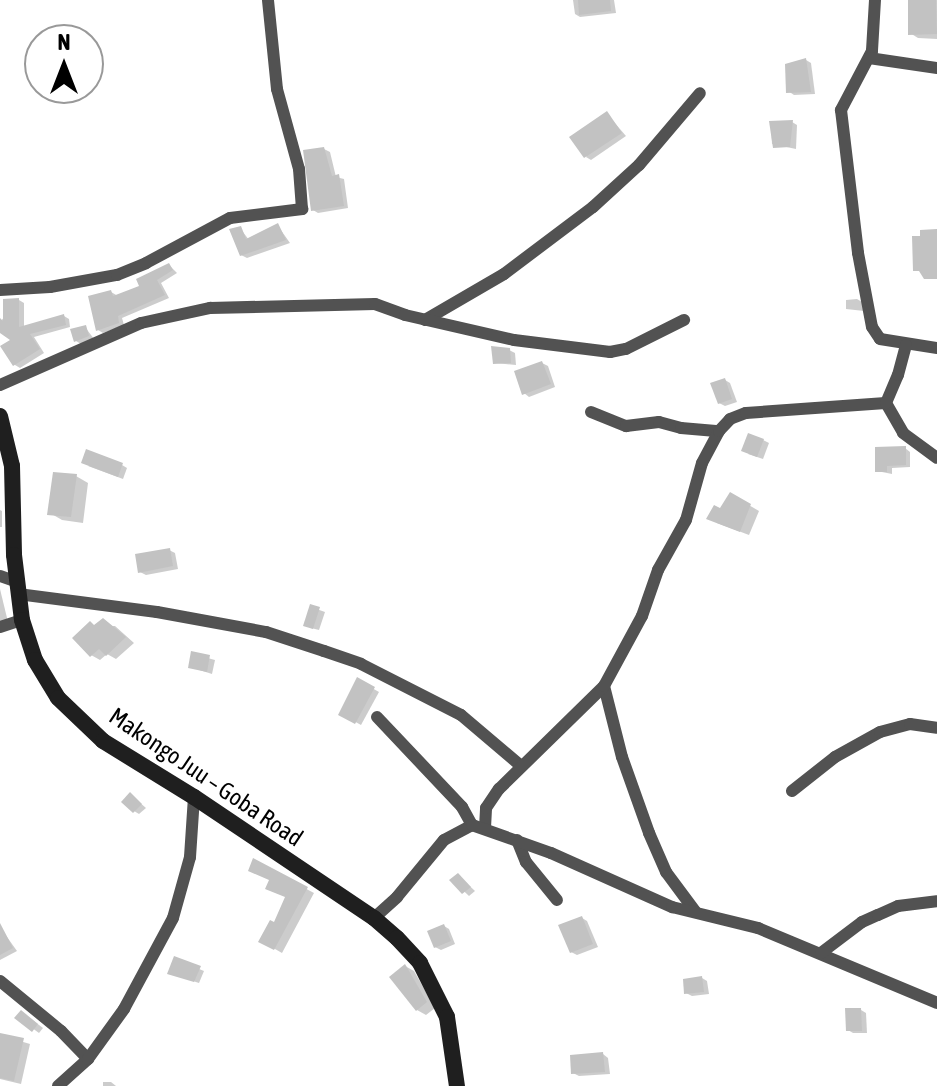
<!DOCTYPE html>
<html>
<head>
<meta charset="utf-8">
<style>
	body { margin:0 }
	#map { position:relative; width:937px; height:1086px; overflow:hidden; background:#fff; font-family:"Asap Condensed",sans-serif }
	div>[style] { position:absolute }
	.shadow>* { inset:0; background:#0003 }
	.building>* { inset:0; background:#c2c2c2 }
	.street>* { height:12px; margin:-6px; padding:0 6px; transform-origin:6px; border-radius:6px; background:#525252 }
	.secondary>* { height:16px; margin:-8px; padding:0 8px; transform-origin:8px; border-radius:8px; background:#1f1f1f }
	span { translate:-50% -50%; white-space:nowrap; text-align:center; line-height:1.15; -webkit-text-stroke:7px #fff; paint-order:stroke }
	.street-label { font-size:24px; color:#000 }
	.north { position:absolute; left:24px; top:24px; width:80px; height:80px; box-sizing:border-box; background:#fff; border:2px solid #999; border-radius:50%; rotate:0deg; font-size:22px; font-weight:700; line-height:32px; text-align:center; color:#000 }
	.north::after { content:''; display:block; margin:auto; width:28px; height:36px; background:#000; clip-path:polygon(50% 0,100% 100%,50% 72%,0 100%) }
</style>
</head>
<body>
<div id="map">
	<div class="shadow">
		<div style="clip-path:polygon(573px 0,614px 0,616px 13px,580px 17px,575px 14px)"></div>
		<div style="clip-path:polygon(910px 0,937px 0,937px 39px,918px 38px,910px 33px)"></div>
		<div style="clip-path:polygon(806px 60px,811px 63px,815px 94px,794px 95px,788px 91px)"></div>
		<div style="clip-path:polygon(607px 114px,626px 136px,591px 160px,586px 157px)"></div>
		<div style="clip-path:polygon(792px 122px,797px 125px,796px 149px,772px 144px,771px 123px)"></div>
		<div style="clip-path:polygon(324px 149px,330px 152px,336px 177px,344px 179px,348px 208px,318px 213px,313px 210px)"></div>
		<div style="clip-path:polygon(278px 226px,290px 243px,247px 258px,241px 255px,240px 228px,249px 240px)"></div>
		<div style="clip-path:polygon(169px 265px,177px 273px,161px 283px,169px 298px,122px 318px,124px 325px,103px 333px,98px 330px,111px 292px,118px 296px,141px 287px)"></div>
		<div style="clip-path:polygon(857px 299px,862px 302px,864px 311px,846px 309px,846px 300px)"></div>
		<div style="clip-path:polygon(19px 300px,24px 303px,24px 328px,64px 316px,69px 319px,70px 327px,34px 337px,44px 353px,20px 368px,15px 365px,14px 340px,0 331px,0 322px)"></div>
		<div style="clip-path:polygon(85px 327px,94px 339px,81px 344px,76px 341px)"></div>
		<div style="clip-path:polygon(509px 350px,515px 353px,516px 365px,495px 363px)"></div>
		<div style="clip-path:polygon(542px 363px,548px 366px,555px 387px,529px 397px,524px 393px)"></div>
		<div style="clip-path:polygon(725px 380px,730px 383px,737px 402px,725px 406px,719px 403px)"></div>
		<div style="clip-path:polygon(763px 440px,769px 443px,763px 459px,748px 454px)"></div>
		<div style="clip-path:polygon(905px 448px,910px 452px,910px 467px,892px 468px,892px 474px,877px 471px)"></div>
		<div style="clip-path:polygon(122px 465px,127px 468px,123px 479px,88px 466px)"></div>
		<div style="clip-path:polygon(76px 476px,88px 483px,83px 523px,62px 520px,50px 513px)"></div>
		<div style="clip-path:polygon(730px 494px,759px 511px,749px 535px,717px 523px)"></div>
		<div style="clip-path:polygon(0 510px,2px 511px,2px 527px,0 527px)"></div>
		<div style="clip-path:polygon(169px 550px,175px 553px,178px 569px,146px 575px,140px 572px)"></div>
		<div style="clip-path:polygon(0 589px,8px 622px,0 623px)"></div>
		<div style="clip-path:polygon(311px 607px,325px 612px,319px 630px,311px 628px)"></div>
		<div style="clip-path:polygon(96px 626px,115px 626px,134px 643px,116px 659px,107px 654px,100px 660px,91px 655px)"></div>
		<div style="clip-path:polygon(193px 654px,215px 660px,212px 674px,190px 667px)"></div>
		<div style="clip-path:polygon(358px 680px,379px 692px,361px 725px,341px 714px)"></div>
		<div style="clip-path:polygon(131px 795px,146px 808px,139px 814px,134px 811px)"></div>
		<div style="clip-path:polygon(254px 861px,314px 893px,282px 953px,261px 941px,275px 925px,287px 897px)"></div>
		<div style="clip-path:polygon(458px 875px,475px 891px,469px 896px,452px 880px)"></div>
		<div style="clip-path:polygon(582px 918px,587px 921px,598px 947px,577px 955px,571px 952px)"></div>
		<div style="clip-path:polygon(444px 926px,449px 929px,455px 944px,441px 950px,435px 947px)"></div>
		<div style="clip-path:polygon(2px 930px,17px 951px,0 960px,0 931px)"></div>
		<div style="clip-path:polygon(175px 959px,204px 971px,199px 983px,174px 975px)"></div>
		<div style="clip-path:polygon(405px 966px,414px 971px,435px 1008px,426px 1015px,417px 1010px)"></div>
		<div style="clip-path:polygon(702px 978px,707px 981px,709px 994px,692px 996px,686px 993px)"></div>
		<div style="clip-path:polygon(861px 1010px,866px 1013px,867px 1033px,853px 1033px,848px 1030px)"></div>
		<div style="clip-path:polygon(26px 1015px,43px 1028px,39px 1033px,17px 1017px)"></div>
		<div style="clip-path:polygon(0 1035px,30px 1044px,21px 1084px,0 1079px)"></div>
		<div style="clip-path:polygon(603px 1054px,608px 1058px,610px 1074px,579px 1076px,573px 1073px)"></div>
		<div style="clip-path:polygon(103px 1082px,111px 1082px,116px 1086px,103px 1086px)"></div>
	</div>
	<div class="building">
		<div style="clip-path:polygon(578px 0,610px 0,611px 11px,579px 15px)"></div>
		<div style="clip-path:polygon(908px 0,936px 0,937px 34px,908px 35px)"></div>
		<div style="clip-path:polygon(806px 58px,811px 92px,786px 93px,785px 64px)"></div>
		<div style="clip-path:polygon(607px 111px,622px 133px,584px 158px,569px 137px)"></div>
		<div style="clip-path:polygon(793px 120px,790px 147px,773px 148px,769px 121px)"></div>
		<div style="clip-path:polygon(324px 147px,332px 176px,339px 174px,344px 206px,311px 211px,303px 150px)"></div>
		<div style="clip-path:polygon(278px 223px,286px 240px,240px 256px,229px 229px,241px 226px,246px 239px)"></div>
		<div style="clip-path:polygon(937px 229px,937px 279px,924px 279px,919px 271px,913px 271px,912px 236px,920px 236px,920px 230px)"></div>
		<div style="clip-path:polygon(169px 263px,173px 270px,157px 280px,165px 295px,118px 316px,119px 323px,96px 331px,88px 296px,111px 290px,113px 296px,139px 286px,136px 279px)"></div>
		<div style="clip-path:polygon(19px 298px,19px 327px,64px 314px,66px 325px,30px 334px,40px 349px,13px 366px,0 346px,10px 340px,0 333px,0 318px,3px 321px,3px 299px)"></div>
		<div style="clip-path:polygon(86px 325px,89px 336px,74px 342px,70px 329px)"></div>
		<div style="clip-path:polygon(491px 346px,510px 348px,511px 363px,493px 364px)"></div>
		<div style="clip-path:polygon(542px 361px,551px 384px,522px 395px,514px 371px)"></div>
		<div style="clip-path:polygon(725px 378px,732px 399px,718px 404px,710px 383px)"></div>
		<div style="clip-path:polygon(748px 433px,764px 439px,757px 457px,741px 451px)"></div>
		<div style="clip-path:polygon(906px 446px,906px 465px,887px 466px,887px 472px,875px 472px,875px 447px)"></div>
		<div style="clip-path:polygon(86px 449px,123px 463px,118px 477px,81px 463px)"></div>
		<div style="clip-path:polygon(53px 472px,77px 474px,71px 517px,47px 515px)"></div>
		<div style="clip-path:polygon(730px 492px,751px 504px,740px 532px,706px 519px,714px 505px,720px 508px)"></div>
		<div style="clip-path:polygon(170px 548px,173px 566px,138px 573px,135px 554px)"></div>
		<div style="clip-path:polygon(310px 604px,320px 607px,313px 629px,303px 626px)"></div>
		<div style="clip-path:polygon(103px 618px,126px 637px,106px 656px,99px 649px,90px 657px,72px 638px,90px 621px,94px 625px)"></div>
		<div style="clip-path:polygon(191px 651px,210px 655px,207px 672px,188px 668px)"></div>
		<div style="clip-path:polygon(357px 677px,375px 687px,355px 724px,338px 715px)"></div>
		<div style="clip-path:polygon(130px 792px,142px 804px,133px 813px,121px 802px)"></div>
		<div style="clip-path:polygon(253px 858px,308px 887px,274px 950px,258px 942px,270px 920px,274px 922px,285px 897px,265px 889px,269px 880px,248px 871px)"></div>
		<div style="clip-path:polygon(458px 873px,471px 887px,462px 894px,449px 880px)"></div>
		<div style="clip-path:polygon(582px 916px,593px 944px,570px 953px,558px 925px)"></div>
		<div style="clip-path:polygon(0 923px,13px 948px,0 955px)"></div>
		<div style="clip-path:polygon(444px 924px,451px 941px,434px 948px,427px 931px)"></div>
		<div style="clip-path:polygon(174px 956px,201px 966px,194px 982px,167px 974px)"></div>
		<div style="clip-path:polygon(405px 964px,427px 1002px,416px 1011px,389px 977px)"></div>
		<div style="clip-path:polygon(702px 976px,704px 992px,684px 994px,683px 979px)"></div>
		<div style="clip-path:polygon(845px 1008px,861px 1008px,862px 1031px,846px 1031px)"></div>
		<div style="clip-path:polygon(21px 1010px,38px 1024px,32px 1032px,14px 1018px)"></div>
		<div style="clip-path:polygon(0 1033px,24px 1038px,14px 1081px,0 1078px)"></div>
		<div style="clip-path:polygon(603px 1052px,605px 1072px,571px 1074px,570px 1055px)"></div>
	</div>
	<div class="street">
		<div style="left:875px;top:0;width:51px;rotate:93.4deg"></div>
		<div style="left:872px;top:51px;width:67px;rotate:117.7deg"></div>
		<div style="left:841px;top:110px;width:144px;rotate:83.2deg"></div>
		<div style="left:858px;top:253px;width:75px;rotate:79.3deg"></div>
		<div style="left:872px;top:327px;width:14px;rotate:56deg"></div>
		<div style="left:880px;top:339px;width:58px;rotate:9deg"></div>
		<div style="left:869px;top:58px;width:69px;rotate:8.4deg"></div>
		<div style="left:0;top:290px;width:50px;rotate:-3.4deg"></div>
		<div style="left:50px;top:287px;width:68px;rotate:-10.2deg"></div>
		<div style="left:117px;top:275px;width:31px;rotate:-22deg"></div>
		<div style="left:146px;top:263px;width:95px;rotate:-28.2deg"></div>
		<div style="left:230px;top:218px;width:73px;rotate:-7.1deg"></div>
		<div style="left:302px;top:209px;width:40px;rotate:-94.3deg"></div>
		<div style="left:299px;top:169px;width:83px;rotate:-105.4deg"></div>
		<div style="left:277px;top:89px;width:89px;rotate:-95.8deg"></div>
		<div style="left:425px;top:320px;width:91px;rotate:-30.2deg"></div>
		<div style="left:504px;top:274px;width:111px;rotate:-37deg"></div>
		<div style="left:593px;top:207px;width:62px;rotate:-42.4deg"></div>
		<div style="left:639px;top:165px;width:94px;rotate:-49.7deg"></div>
		<div style="left:0;top:385px;width:154px;rotate:-23.7deg"></div>
		<div style="left:141px;top:323px;width:71px;rotate:-12.3deg"></div>
		<div style="left:210px;top:308px;width:165px;rotate:-1.4deg"></div>
		<div style="left:375px;top:304px;width:32px;rotate:20deg"></div>
		<div style="left:405px;top:315px;width:112px;rotate:12.9deg"></div>
		<div style="left:514px;top:340px;width:97px;rotate:7.1deg"></div>
		<div style="left:610px;top:352px;width:16px;rotate:-11deg"></div>
		<div style="left:626px;top:349px;width:65px;rotate:-26.6deg"></div>
		<div style="left:886px;top:403px;width:34px;rotate:60deg"></div>
		<div style="left:903px;top:433px;width:42px;rotate:36.3deg"></div>
		<div style="left:591px;top:412px;width:38px;rotate:22deg"></div>
		<div style="left:626px;top:426px;width:33px;rotate:-7deg"></div>
		<div style="left:659px;top:422px;width:23px;rotate:15deg"></div>
		<div style="left:681px;top:428px;width:38px;rotate:5deg"></div>
		<div style="left:0;top:576px;width:18px;rotate:19deg"></div>
		<div style="left:18px;top:594px;width:140px;rotate:7.4deg"></div>
		<div style="left:157px;top:612px;width:111px;rotate:10.4deg"></div>
		<div style="left:266px;top:632px;width:61px;rotate:18.1deg"></div>
		<div style="left:324px;top:651px;width:39px;rotate:19deg"></div>
		<div style="left:361px;top:664px;width:112px;rotate:27deg"></div>
		<div style="left:461px;top:715px;width:77px;rotate:40.3deg"></div>
		<div style="left:0;top:627px;width:23px;rotate:-18deg"></div>
		<div style="left:604px;top:686px;width:73px;rotate:75.8deg"></div>
		<div style="left:622px;top:757px;width:81px;rotate:70.4deg"></div>
		<div style="left:649px;top:833px;width:43px;rotate:66.4deg"></div>
		<div style="left:666px;top:872px;width:49px;rotate:53.4deg"></div>
		<div style="left:377px;top:717px;width:124px;rotate:46.6deg"></div>
		<div style="left:462px;top:807px;width:21px;rotate:61deg"></div>
		<div style="left:792px;top:791px;width:55px;rotate:-38.3deg"></div>
		<div style="left:835px;top:757px;width:51px;rotate:-29.1deg"></div>
		<div style="left:880px;top:732px;width:31px;rotate:-15deg"></div>
		<div style="left:910px;top:724px;width:27px;rotate:8deg"></div>
		<div style="left:485px;top:828px;width:20px;rotate:-87deg"></div>
		<div style="left:486px;top:808px;width:23px;rotate:-56deg"></div>
		<div style="left:499px;top:789px;width:147px;rotate:-44.4deg"></div>
		<div style="left:604px;top:686px;width:80px;rotate:-61.5deg"></div>
		<div style="left:642px;top:616px;width:49px;rotate:-70.8deg"></div>
		<div style="left:658px;top:570px;width:57px;rotate:-60.8deg"></div>
		<div style="left:686px;top:520px;width:59px;rotate:-74.3deg"></div>
		<div style="left:702px;top:463px;width:36px;rotate:-62deg"></div>
		<div style="left:719px;top:431px;width:16px;rotate:-47deg"></div>
		<div style="left:730px;top:419px;width:17px;rotate:-21deg"></div>
		<div style="left:746px;top:413px;width:140px;rotate:-4.1deg"></div>
		<div style="left:886px;top:403px;width:30px;rotate:-67deg"></div>
		<div style="left:898px;top:375px;width:31px;rotate:-75deg"></div>
		<div style="left:517px;top:840px;width:24px;rotate:68deg"></div>
		<div style="left:526px;top:862px;width:49px;rotate:50.8deg"></div>
		<div style="left:374px;top:918px;width:31px;rotate:-42deg"></div>
		<div style="left:397px;top:897px;width:74px;rotate:-50.5deg"></div>
		<div style="left:444px;top:840px;width:32px;rotate:-28deg"></div>
		<div style="left:472px;top:825px;width:84px;rotate:19.5deg"></div>
		<div style="left:551px;top:853px;width:133px;rotate:24.1deg"></div>
		<div style="left:672px;top:907px;width:89px;rotate:13.7deg"></div>
		<div style="left:758px;top:928px;width:194px;rotate:22.7deg"></div>
		<div style="left:821px;top:953px;width:51px;rotate:-37.1deg"></div>
		<div style="left:862px;top:922px;width:17px;rotate:-24deg"></div>
		<div style="left:878px;top:915px;width:22px;rotate:-24deg"></div>
		<div style="left:898px;top:906px;width:39px;rotate:-7deg"></div>
		<div style="left:0;top:981px;width:79px;rotate:39.3deg"></div>
		<div style="left:61px;top:1031px;width:39px;rotate:46deg"></div>
		<div style="left:58px;top:1086px;width:40px;rotate:-42deg"></div>
		<div style="left:88px;top:1059px;width:62px;rotate:-54.2deg"></div>
		<div style="left:124px;top:1009px;width:103px;rotate:-61.7deg"></div>
		<div style="left:173px;top:918px;width:63px;rotate:-74.4deg"></div>
		<div style="left:190px;top:857px;width:60px;rotate:-86.2deg"></div>
	</div>
	<div class="secondary">
		<div style="left:0;top:416px;width:51px;rotate:76.5deg"></div>
		<div style="left:12px;top:466px;width:89px;rotate:88.7deg"></div>
		<div style="left:14px;top:555px;width:65px;rotate:83deg"></div>
		<div style="left:22px;top:620px;width:42px;rotate:72deg"></div>
		<div style="left:35px;top:660px;width:44px;rotate:58.8deg"></div>
		<div style="left:58px;top:698px;width:62px;rotate:43.7deg"></div>
		<div style="left:103px;top:741px;width:107px;rotate:31.6deg"></div>
		<div style="left:194px;top:797px;width:217px;rotate:33.9deg"></div>
		<div style="left:374px;top:918px;width:30px;rotate:41deg"></div>
		<div style="left:397px;top:938px;width:34px;rotate:47deg"></div>
		<div style="left:420px;top:963px;width:60px;rotate:63.4deg"></div>
		<div style="left:447px;top:1017px;width:70px;rotate:81.8deg"></div>
	</div>
	<div class="street-label">
		<span style="left:206px;top:777px;rotate:34deg">Makongo Juu – Goba Road</span>
	</div>
	<div class="north">N</div>
</div>
</body>
</html>
